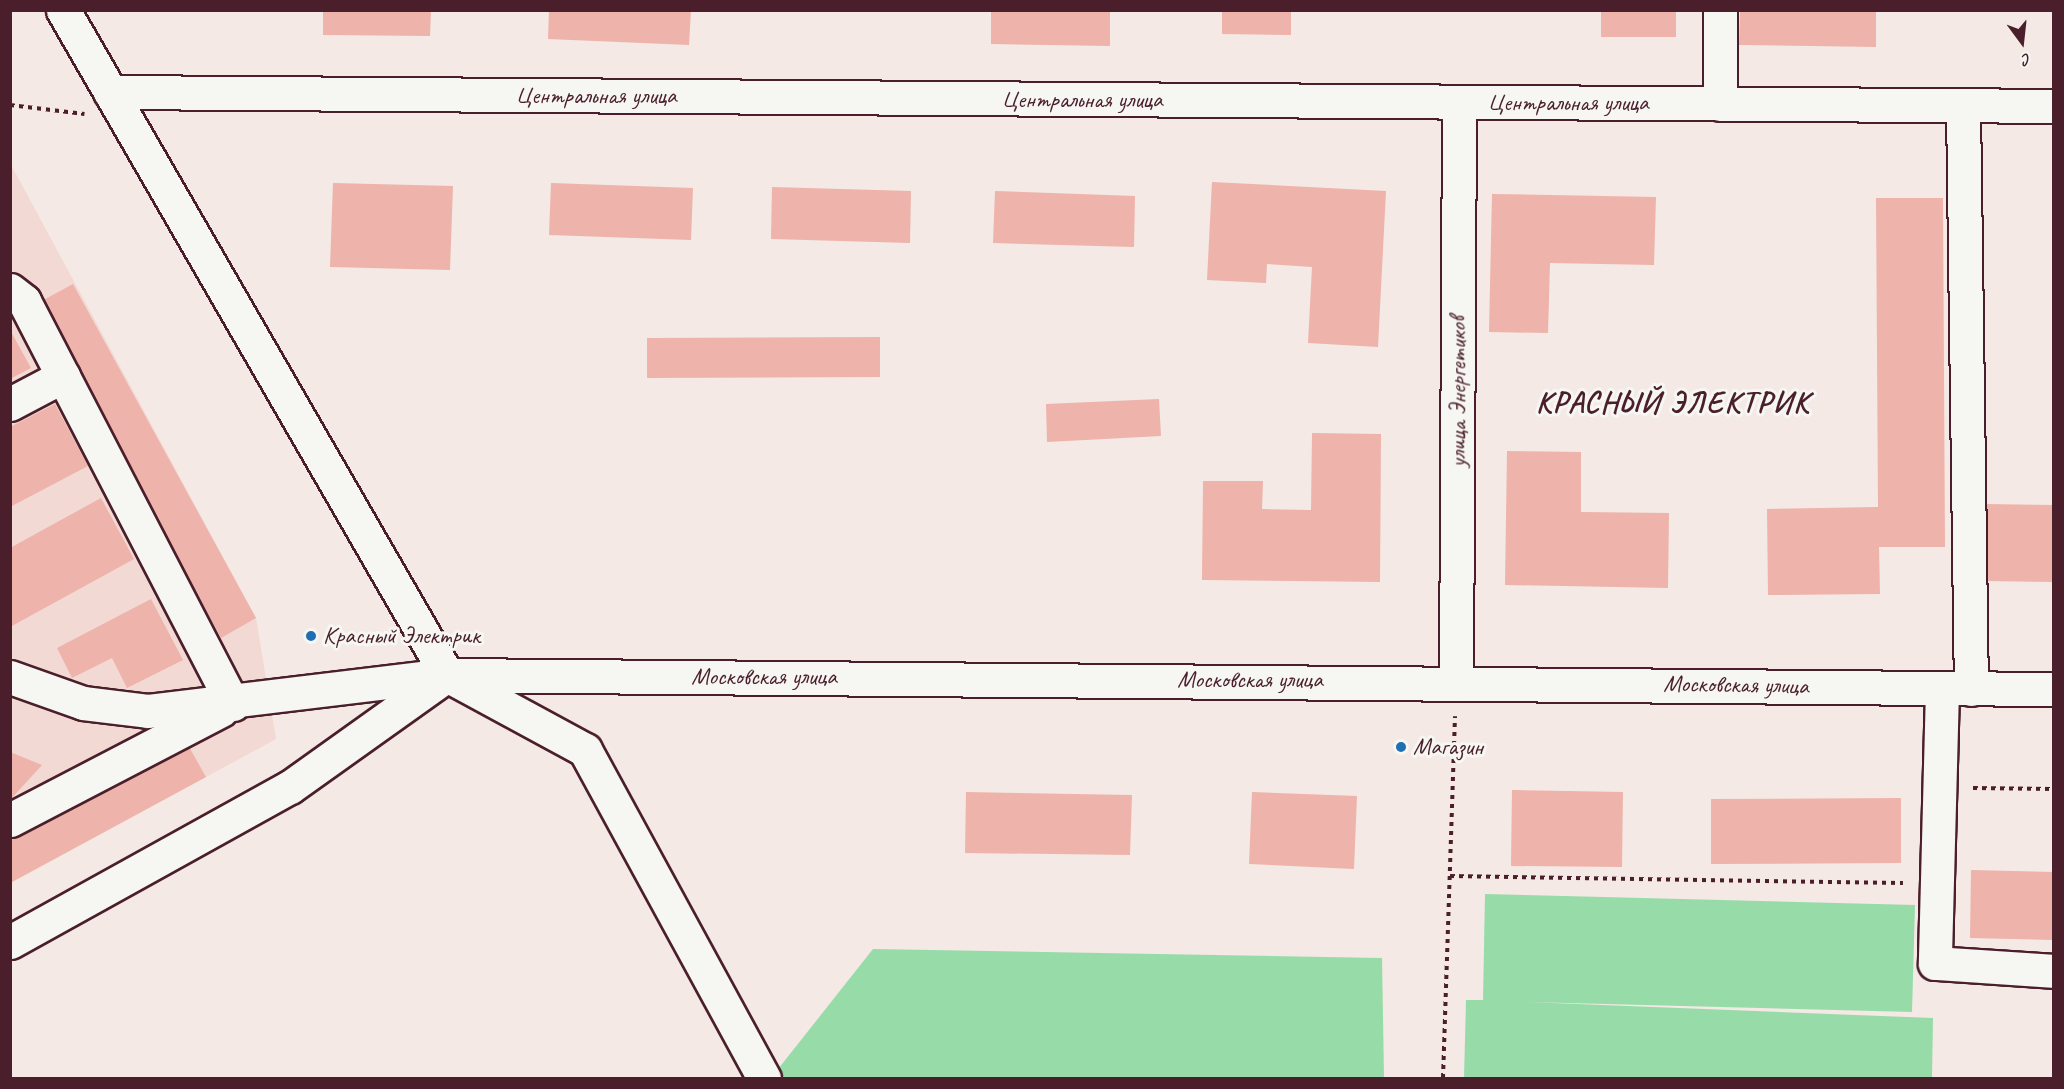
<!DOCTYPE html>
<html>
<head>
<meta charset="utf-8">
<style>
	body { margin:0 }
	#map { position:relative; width:2064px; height:1089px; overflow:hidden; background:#f4e9e4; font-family:Caveat,sans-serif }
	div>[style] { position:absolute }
	.built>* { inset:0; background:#f2d9d3 }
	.green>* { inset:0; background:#97dba8 }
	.building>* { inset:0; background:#eeb3aa }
	.path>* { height:4px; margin-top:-2px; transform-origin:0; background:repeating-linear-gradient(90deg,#4a1f2b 0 4.5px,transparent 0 9px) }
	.roads { filter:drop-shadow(2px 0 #4a1f2b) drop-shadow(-2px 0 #4a1f2b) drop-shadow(0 2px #4a1f2b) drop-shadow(0 -2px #4a1f2b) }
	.minor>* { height:33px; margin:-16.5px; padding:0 16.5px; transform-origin:16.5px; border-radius:16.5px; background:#f6f6f2 }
	.dots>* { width:16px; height:16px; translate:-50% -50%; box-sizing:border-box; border:3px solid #f6f6f2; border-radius:50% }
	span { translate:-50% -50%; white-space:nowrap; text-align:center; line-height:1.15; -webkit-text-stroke:6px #f6f6f2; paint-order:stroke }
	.street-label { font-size:24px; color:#4a1f2b }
	.poi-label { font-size:24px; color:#4a1f2b }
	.left { translate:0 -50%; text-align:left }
	.district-label { font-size:30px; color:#4a1f2b; font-weight:700; letter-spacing:1.5px }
	.frame { position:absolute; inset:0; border:12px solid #4a1f2b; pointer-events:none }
	.north { position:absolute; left:1992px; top:12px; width:60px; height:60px; -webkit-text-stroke:4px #f6f6f2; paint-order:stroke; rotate:165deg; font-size:16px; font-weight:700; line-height:24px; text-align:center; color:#4a1f2b }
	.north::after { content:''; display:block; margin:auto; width:21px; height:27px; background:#4a1f2b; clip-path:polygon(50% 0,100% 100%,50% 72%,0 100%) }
</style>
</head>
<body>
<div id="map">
	<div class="built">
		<div style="clip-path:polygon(10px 163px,256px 618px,276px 739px,11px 883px)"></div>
	</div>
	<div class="green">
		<div style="clip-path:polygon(1485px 894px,1915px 905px,1912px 1012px,1527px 1002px,1933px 1018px,1932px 1078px,1464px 1078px,1466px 1000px,1483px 1000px)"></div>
		<div style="clip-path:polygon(873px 949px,1382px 958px,1384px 1078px,771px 1078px)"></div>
	</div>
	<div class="building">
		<div style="clip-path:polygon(323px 10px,431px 10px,430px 36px,323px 35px)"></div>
		<div style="clip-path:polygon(549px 10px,691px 10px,689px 45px,548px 39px)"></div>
		<div style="clip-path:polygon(991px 10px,1110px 10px,1110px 46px,991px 44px)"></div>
		<div style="clip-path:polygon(1222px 10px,1291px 10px,1291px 35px,1222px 34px)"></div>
		<div style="clip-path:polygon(1601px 10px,1676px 10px,1676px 37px,1601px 37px)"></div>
		<div style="clip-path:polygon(1740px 10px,1876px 10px,1876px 47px,1739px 45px)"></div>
		<div style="clip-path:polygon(1212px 182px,1386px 191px,1378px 347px,1308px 343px,1312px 267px,1267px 264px,1266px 283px,1207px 280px)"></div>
		<div style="clip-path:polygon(333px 183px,453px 186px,450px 270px,330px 267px)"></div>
		<div style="clip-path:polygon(551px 183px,693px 188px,691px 240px,549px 235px)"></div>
		<div style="clip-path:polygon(772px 187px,911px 191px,910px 243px,771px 239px)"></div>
		<div style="clip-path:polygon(995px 191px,1135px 196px,1134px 247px,993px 243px)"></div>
		<div style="clip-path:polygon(1492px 194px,1656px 197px,1654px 265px,1550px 263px,1548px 333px,1489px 332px)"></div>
		<div style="clip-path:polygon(1876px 198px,1943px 198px,1945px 547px,1879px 547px,1880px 594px,1768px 595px,1767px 509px,1878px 507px)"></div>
		<div style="clip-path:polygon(73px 284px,256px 618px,221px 638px,38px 303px)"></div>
		<div style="clip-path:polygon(10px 330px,31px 368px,10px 379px)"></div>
		<div style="clip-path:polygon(880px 337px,880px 377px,647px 378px,647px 338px)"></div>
		<div style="clip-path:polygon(1159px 399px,1161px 436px,1047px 442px,1046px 404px)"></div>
		<div style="clip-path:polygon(55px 404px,88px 466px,10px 507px,10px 427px)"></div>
		<div style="clip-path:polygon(1312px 433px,1381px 434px,1380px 582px,1202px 580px,1203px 481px,1263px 481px,1262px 509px,1311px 510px)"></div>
		<div style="clip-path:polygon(1507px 451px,1581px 452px,1581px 512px,1669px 513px,1668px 588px,1505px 585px)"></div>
		<div style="clip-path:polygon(101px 498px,134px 559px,10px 627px,10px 548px)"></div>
		<div style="clip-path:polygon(1985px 504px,2054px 505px,2054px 582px,1984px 581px)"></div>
		<div style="clip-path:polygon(151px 599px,183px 660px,127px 688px,112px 658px,72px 678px,57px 648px)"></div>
		<div style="clip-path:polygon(188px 745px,206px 777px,10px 883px,10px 837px)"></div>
		<div style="clip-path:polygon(10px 752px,42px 765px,10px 800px)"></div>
		<div style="clip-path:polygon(1512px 790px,1623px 792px,1622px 867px,1511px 866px)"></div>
		<div style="clip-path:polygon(966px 792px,1132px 795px,1130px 855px,965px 853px)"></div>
		<div style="clip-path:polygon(1252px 792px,1357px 796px,1354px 869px,1249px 864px)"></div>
		<div style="clip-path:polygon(1901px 798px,1901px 863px,1711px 864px,1711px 799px)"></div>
		<div style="clip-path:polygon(1971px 870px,2054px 872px,2054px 940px,1970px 938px)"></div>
	</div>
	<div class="path">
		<div style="left:10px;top:105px;width:75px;rotate:6.9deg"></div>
		<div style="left:1973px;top:788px;width:81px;rotate:0.7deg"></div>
		<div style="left:1450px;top:876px;width:453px;rotate:0.9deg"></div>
		<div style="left:1443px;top:1078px;width:362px;rotate:-88.1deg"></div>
	</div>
	<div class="roads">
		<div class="minor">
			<div style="left:63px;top:10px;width:768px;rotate:60deg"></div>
			<div style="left:447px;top:675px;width:157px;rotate:28.5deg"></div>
			<div style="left:585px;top:750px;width:374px;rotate:61.4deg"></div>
			<div style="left:110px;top:92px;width:1944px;rotate:0.41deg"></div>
			<div style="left:1720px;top:104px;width:94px;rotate:-90deg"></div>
			<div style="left:1963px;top:105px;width:584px;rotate:89.22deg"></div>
			<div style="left:10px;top:290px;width:18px;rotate:38deg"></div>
			<div style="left:24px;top:301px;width:454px;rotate:62.6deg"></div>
			<div style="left:10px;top:404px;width:60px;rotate:-27.8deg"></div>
			<div style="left:10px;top:677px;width:77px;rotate:19.6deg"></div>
			<div style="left:83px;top:703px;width:65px;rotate:7deg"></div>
			<div style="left:148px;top:711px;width:301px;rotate:-6.9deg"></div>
			<div style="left:447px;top:675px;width:1607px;rotate:0.5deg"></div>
			<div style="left:1456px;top:681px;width:578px;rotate:-89.7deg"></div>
			<div style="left:1942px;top:689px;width:274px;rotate:91.5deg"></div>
			<div style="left:1935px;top:963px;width:119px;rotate:3.8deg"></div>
			<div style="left:10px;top:820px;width:238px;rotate:-27.5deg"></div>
			<div style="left:10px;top:942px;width:320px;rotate:-29deg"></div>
			<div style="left:290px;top:787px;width:188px;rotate:-35.5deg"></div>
		</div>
	</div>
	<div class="dots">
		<div style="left:311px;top:636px;background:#1f6fb2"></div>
		<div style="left:1401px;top:747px;background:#1f6fb2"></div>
	</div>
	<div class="street-label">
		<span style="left:596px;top:96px">Центральная улица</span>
		<span style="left:1082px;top:100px">Центральная улица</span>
		<span style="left:1568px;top:103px">Центральная улица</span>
		<span style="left:1458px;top:392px;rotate:-90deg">улица Энергетиков</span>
		<span style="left:764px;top:677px">Московская улица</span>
		<span style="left:1250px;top:680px">Московская улица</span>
		<span style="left:1736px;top:685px;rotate:1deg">Московская улица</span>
	</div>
	<div class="poi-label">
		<span class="left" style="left:323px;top:636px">Красный Электрик</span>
		<span class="left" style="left:1413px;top:747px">Магазин</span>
	</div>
	<div class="district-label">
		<span style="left:1673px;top:402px">КРАСНЫЙ ЭЛЕКТРИК</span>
	</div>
	<div class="frame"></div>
	<div class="north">С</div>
</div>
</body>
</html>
